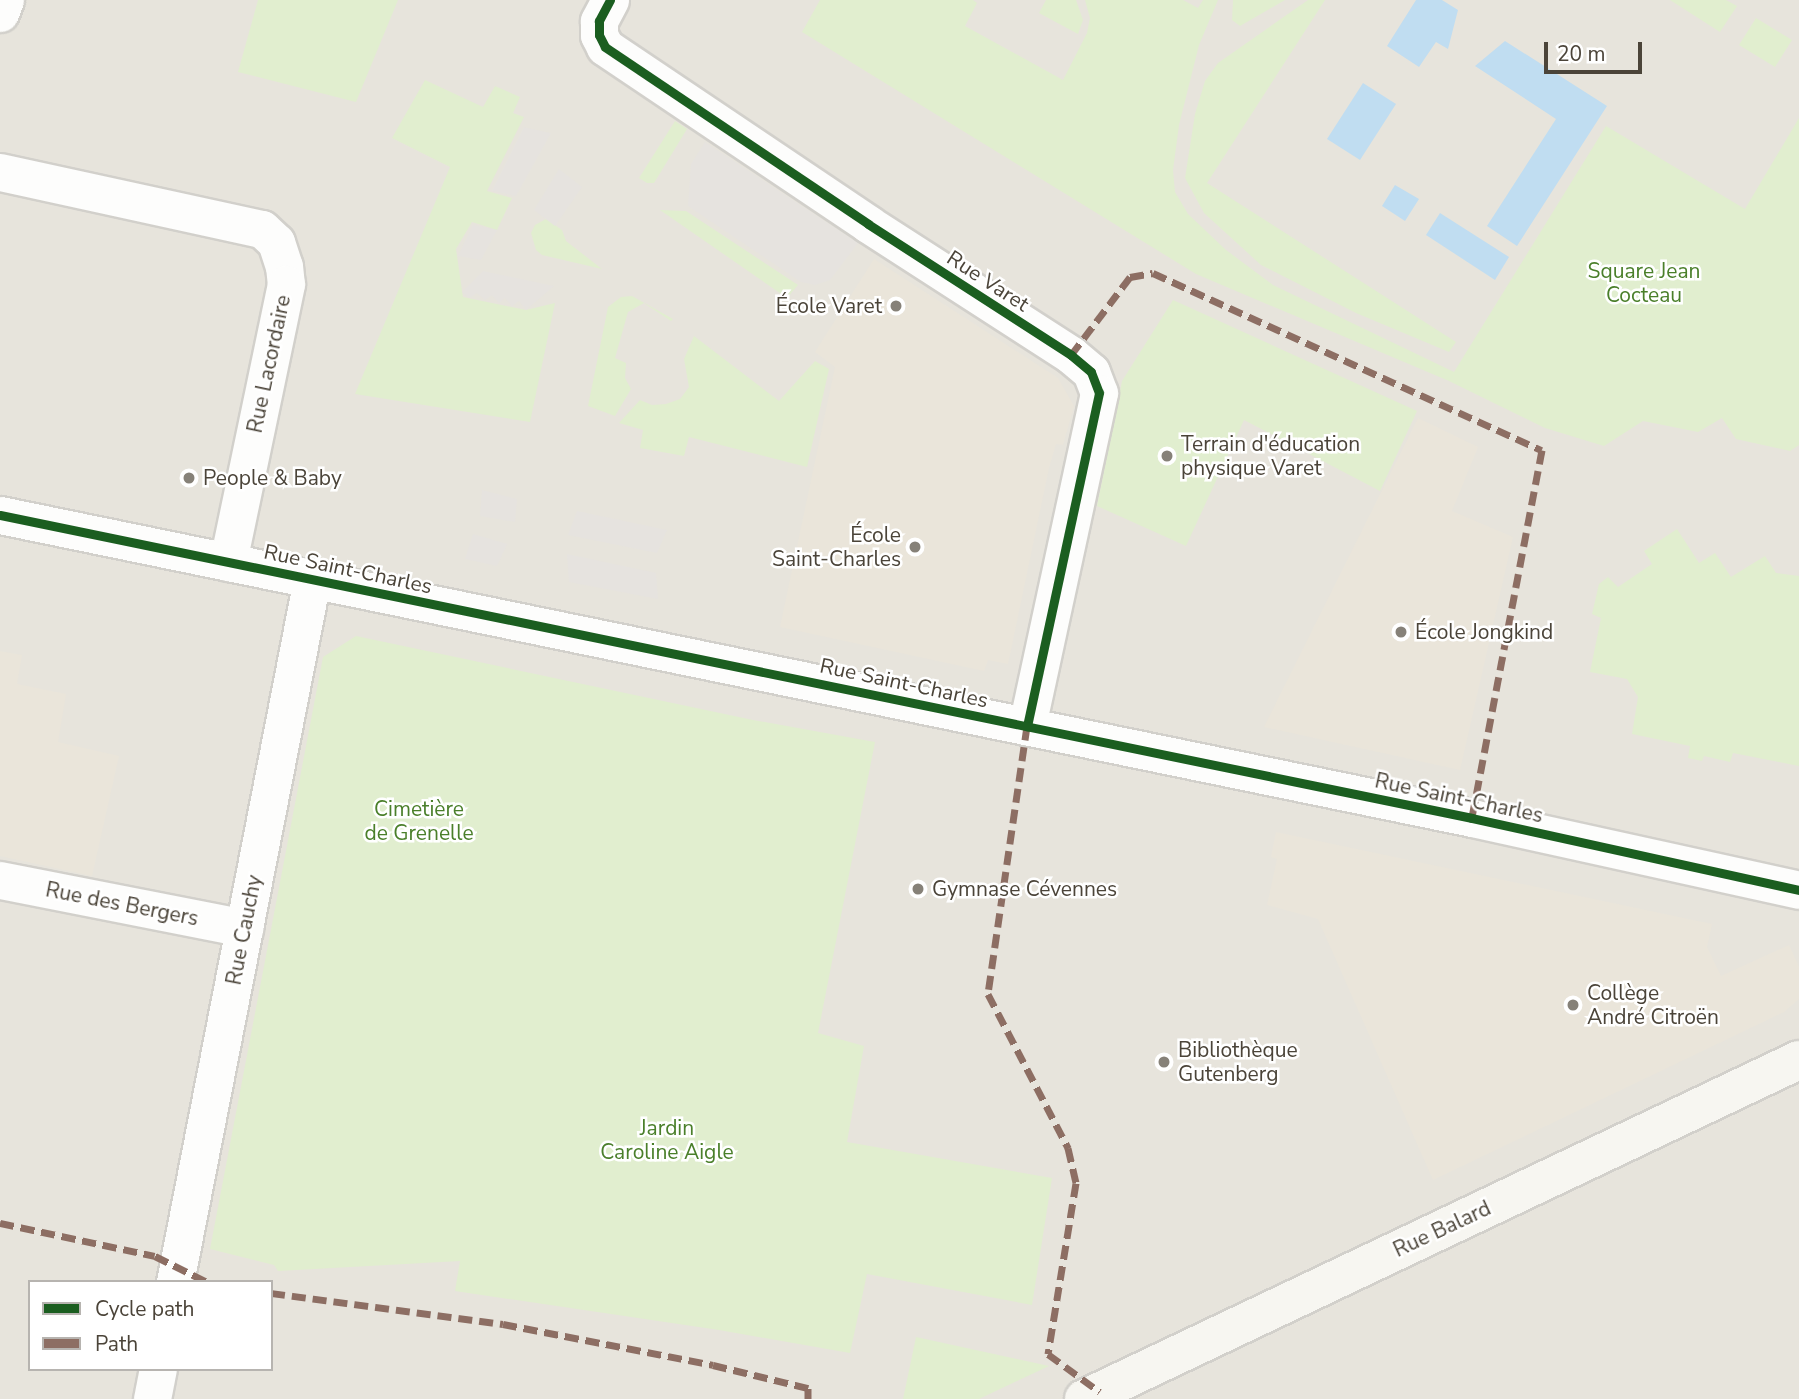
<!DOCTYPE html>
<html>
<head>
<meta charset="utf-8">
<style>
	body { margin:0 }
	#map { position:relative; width:1799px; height:1399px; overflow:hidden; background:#f4f2ee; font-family:"Nunito Sans",sans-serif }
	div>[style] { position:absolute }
	.residential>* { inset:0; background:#e7e4dc }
	.education>* { inset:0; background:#eae5da }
	.green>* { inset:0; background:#e1eecf }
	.parking>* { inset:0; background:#e6e3df }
	.water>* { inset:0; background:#c0ddf1 }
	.roads { filter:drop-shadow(2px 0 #d2d0cb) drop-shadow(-2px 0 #d2d0cb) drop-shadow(0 2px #d2d0cb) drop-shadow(0 -2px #d2d0cb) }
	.street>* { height:37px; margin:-18.5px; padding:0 18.5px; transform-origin:18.5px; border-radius:18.5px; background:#fdfdfc }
	.secondary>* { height:38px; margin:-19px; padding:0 19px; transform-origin:19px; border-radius:19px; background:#f7f6f1 }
	.quiet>* { height:7px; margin-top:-3.5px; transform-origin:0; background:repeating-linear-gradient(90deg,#8d6e63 0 14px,transparent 0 21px) }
	.cycleway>* { height:9px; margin:-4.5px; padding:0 4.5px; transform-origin:4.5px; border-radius:4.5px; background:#1b5e20 }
	.dots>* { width:19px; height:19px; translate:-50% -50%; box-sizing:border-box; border:4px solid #fff; border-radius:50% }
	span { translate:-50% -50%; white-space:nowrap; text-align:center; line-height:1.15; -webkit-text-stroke:5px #fff; paint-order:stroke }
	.park-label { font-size:21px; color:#4a7f2a }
	.street-label { font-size:21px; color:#4b4439 }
	.poi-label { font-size:21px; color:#4b4439 }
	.right { translate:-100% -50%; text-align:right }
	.left { translate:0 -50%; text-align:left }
	.legend { position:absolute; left:28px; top:1280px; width:245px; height:91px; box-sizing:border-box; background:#fff; border:2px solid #b7b4b0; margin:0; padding:9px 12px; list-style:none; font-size:21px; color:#4b4439 }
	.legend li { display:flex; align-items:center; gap:14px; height:35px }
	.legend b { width:35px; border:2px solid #b7b4b0 }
	.scale { position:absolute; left:1544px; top:42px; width:98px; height:32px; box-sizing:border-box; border:4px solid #4b4439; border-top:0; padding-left:9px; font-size:21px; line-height:24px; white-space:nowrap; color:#4b4439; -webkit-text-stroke:5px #fff; paint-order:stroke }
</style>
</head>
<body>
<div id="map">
	<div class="residential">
		<div style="clip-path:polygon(evenodd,0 0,1799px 0,1799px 1399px,0 1399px,0 0,30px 1282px,271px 1282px,271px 1369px,30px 1369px,30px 1282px)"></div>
	</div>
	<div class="education">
		<div style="clip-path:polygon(874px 259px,1058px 378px,1074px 406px,1063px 445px,1056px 444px,1049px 468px,1008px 664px,988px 660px,984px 671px,780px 627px,835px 367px,815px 352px)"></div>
		<div style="clip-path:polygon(1418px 418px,1478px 447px,1452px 511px,1513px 537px,1460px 770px,1264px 727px)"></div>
		<div style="clip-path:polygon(0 651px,22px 655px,17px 684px,66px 694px,58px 742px,119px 756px,92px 876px,0 856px)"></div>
		<div style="clip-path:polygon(1276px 832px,1712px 924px,1707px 947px,1721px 976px,1789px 945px,1799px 967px,1799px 999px,1784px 1012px,1433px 1180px,1318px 919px,1267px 905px,1277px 859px,1271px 857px)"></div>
	</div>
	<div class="green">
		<div style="clip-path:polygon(258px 0,398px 0,356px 102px,238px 72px)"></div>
		<div style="clip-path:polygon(820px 0,973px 0,977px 3px,965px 26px,1063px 80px,1087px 33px,1090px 18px,1085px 0,1183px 0,1198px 8px,1203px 0,1218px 0,1199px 45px,1179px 125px,1173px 170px,1175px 192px,1188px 214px,1226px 250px,1273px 285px,1454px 372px,1606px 126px,1745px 209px,1799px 118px,1799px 445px,1790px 451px,1736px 439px,1722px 418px,1698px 432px,1643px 421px,1604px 446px,1545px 428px,1449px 381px,1196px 274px,802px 32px)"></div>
		<div style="clip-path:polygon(1046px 0,1076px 0,1083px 20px,1078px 34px,1039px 13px)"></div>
		<div style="clip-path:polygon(1233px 0,1285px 0,1240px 26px,1232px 20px)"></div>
		<div style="clip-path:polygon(1308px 0,1325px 0,1207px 183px,1456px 342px,1449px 352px,1356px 313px,1261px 265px,1204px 213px,1185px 178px,1195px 114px,1205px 81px,1218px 63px)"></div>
		<div style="clip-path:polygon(1670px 0,1726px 0,1737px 6px,1720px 32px)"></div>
		<div style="clip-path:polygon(1756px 18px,1792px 40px,1775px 67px,1739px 45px)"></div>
		<div style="clip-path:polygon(425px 80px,483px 107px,495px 86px,520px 97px,513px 113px,524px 117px,487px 191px,512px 198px,497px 230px,472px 222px,456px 249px,463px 297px,526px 310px,555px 303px,530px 422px,355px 394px,450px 167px,392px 138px)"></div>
		<div style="clip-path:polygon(675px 121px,687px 129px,654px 183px,647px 183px,639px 178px)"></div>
		<div style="clip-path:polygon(660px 210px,686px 211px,798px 285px,787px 298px)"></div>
		<div style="clip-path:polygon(546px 219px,562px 230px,566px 241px,602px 269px,542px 255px,536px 250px,531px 233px,535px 225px)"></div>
		<div style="clip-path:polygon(632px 296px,673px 319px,671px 321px,644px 303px,628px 312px,615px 358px,626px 363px,625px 378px,631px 389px,615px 416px,588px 406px,608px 307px,621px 297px)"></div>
		<div style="clip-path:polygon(1173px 300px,1417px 411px,1380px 491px,1244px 420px,1186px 546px,1097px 506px,1122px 381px)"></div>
		<div style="clip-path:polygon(694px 336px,779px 401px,815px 361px,829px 369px,807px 467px,689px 437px,684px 456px,640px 448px,643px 430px,619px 423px,640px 400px,652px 405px,666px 404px,680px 399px,689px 387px,684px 359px)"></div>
		<div style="clip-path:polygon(1677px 529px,1699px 563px,1715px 553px,1731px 577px,1765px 556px,1776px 573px,1799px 576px,1799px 766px,1733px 753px,1730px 762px,1704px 756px,1702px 761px,1688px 758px,1690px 746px,1632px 734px,1638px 697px,1627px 679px,1590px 672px,1601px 618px,1592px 614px,1599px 584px,1608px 577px,1618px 587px,1652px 564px,1644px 551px)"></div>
		<div style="clip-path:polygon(356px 636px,753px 720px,875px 742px,818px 1033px,864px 1046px,847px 1142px,1052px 1178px,1032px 1305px,867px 1274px,850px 1353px,719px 1330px,455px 1291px,460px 1261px,278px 1271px,274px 1265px,210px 1249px,323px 657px)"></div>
		<div style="clip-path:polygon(916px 1337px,1049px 1366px,979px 1399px,903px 1399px)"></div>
	</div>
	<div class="parking">
		<div style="clip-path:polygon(524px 127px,551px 133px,516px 196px,492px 191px)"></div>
		<div style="clip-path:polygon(705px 142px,858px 243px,830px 280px,815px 285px,801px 282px,688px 206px,691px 164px)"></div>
		<div style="clip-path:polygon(559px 169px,582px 187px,555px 226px,534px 210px)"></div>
		<div style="clip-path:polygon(473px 225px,497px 230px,481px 260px,458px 256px)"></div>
		<div style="clip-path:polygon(483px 271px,554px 286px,526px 310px,519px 301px,512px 306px,505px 298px,499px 303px,492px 295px,485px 300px,477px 293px,469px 298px,462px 292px)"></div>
		<div style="clip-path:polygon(482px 490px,517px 499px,515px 522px,480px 516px)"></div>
		<div style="clip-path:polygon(577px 511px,667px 530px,657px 553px,568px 535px)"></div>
		<div style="clip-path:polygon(473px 534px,507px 544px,497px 566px,465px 559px)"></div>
		<div style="clip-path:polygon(567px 554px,656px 573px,658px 599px,569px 582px)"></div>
	</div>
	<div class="water">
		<div style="clip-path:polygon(1416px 0,1442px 0,1458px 10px,1448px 49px,1436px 42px,1419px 67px,1387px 46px)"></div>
		<div style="clip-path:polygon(1505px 41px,1607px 106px,1517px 246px,1487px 226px,1556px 119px,1475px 66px)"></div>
		<div style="clip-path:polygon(1363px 83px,1396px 104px,1360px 160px,1327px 139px)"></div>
		<div style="clip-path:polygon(1395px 185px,1419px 199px,1405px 221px,1382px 206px)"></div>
		<div style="clip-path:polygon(1440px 213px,1509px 257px,1495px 280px,1426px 235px)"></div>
	</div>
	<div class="roads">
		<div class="street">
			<div style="left:610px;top:0;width:24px;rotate:118deg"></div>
			<div style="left:599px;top:21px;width:14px;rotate:90deg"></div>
			<div style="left:599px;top:35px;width:13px;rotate:63deg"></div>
			<div style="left:605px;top:47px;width:317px;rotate:33.9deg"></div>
			<div style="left:868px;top:224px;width:242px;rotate:32.8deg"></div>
			<div style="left:1071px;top:355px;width:26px;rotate:40deg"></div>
			<div style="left:1091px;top:372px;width:22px;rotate:69deg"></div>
			<div style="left:1099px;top:393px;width:341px;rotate:102.2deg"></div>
			<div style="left:0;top:13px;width:14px;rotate:-69deg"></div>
			<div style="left:0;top:172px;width:268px;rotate:12.3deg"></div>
			<div style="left:262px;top:229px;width:19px;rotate:43deg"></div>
			<div style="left:276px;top:242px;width:25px;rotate:72deg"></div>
			<div style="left:284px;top:266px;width:18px;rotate:84deg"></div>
			<div style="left:286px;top:284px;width:284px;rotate:101.8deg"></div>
			<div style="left:0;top:515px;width:1503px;rotate:11.63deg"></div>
			<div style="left:1472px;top:818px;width:335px;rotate:12.4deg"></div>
			<div style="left:0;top:880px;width:249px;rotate:11.1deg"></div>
			<div style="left:175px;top:1282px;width:716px;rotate:-78.97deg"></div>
			<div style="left:152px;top:1399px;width:31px;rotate:-79deg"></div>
		</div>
		<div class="secondary">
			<div style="left:1084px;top:1399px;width:791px;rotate:-25.37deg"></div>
		</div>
	</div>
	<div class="quiet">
		<div style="left:1071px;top:355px;width:98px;rotate:-52.9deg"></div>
		<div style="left:1130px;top:277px;width:23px;rotate:-10deg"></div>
		<div style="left:1153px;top:273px;width:427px;rotate:24.5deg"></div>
		<div style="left:1542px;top:450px;width:375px;rotate:100.8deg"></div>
		<div style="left:1027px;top:726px;width:271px;rotate:98.3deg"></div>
		<div style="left:988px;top:994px;width:174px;rotate:62.5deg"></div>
		<div style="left:1068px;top:1148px;width:36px;rotate:77deg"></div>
		<div style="left:1076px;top:1183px;width:173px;rotate:99.3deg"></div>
		<div style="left:1048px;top:1354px;width:64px;rotate:36.2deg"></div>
		<div style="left:0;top:1223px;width:158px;rotate:12deg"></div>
		<div style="left:155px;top:1256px;width:58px;rotate:26.6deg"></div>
		<div style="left:271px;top:1293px;width:234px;rotate:7.6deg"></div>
		<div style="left:503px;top:1324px;width:214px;rotate:11deg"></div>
		<div style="left:713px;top:1365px;width:98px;rotate:13.6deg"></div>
		<div style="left:808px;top:1388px;width:11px;rotate:90deg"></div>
	</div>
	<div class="cycleway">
		<div style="left:610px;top:0;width:24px;rotate:118deg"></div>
		<div style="left:599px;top:21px;width:14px;rotate:90deg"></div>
		<div style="left:599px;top:35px;width:13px;rotate:63deg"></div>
		<div style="left:605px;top:47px;width:317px;rotate:33.9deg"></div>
		<div style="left:868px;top:224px;width:242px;rotate:32.8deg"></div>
		<div style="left:1071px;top:355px;width:26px;rotate:40deg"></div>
		<div style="left:1091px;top:372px;width:22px;rotate:69deg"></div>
		<div style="left:1099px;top:393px;width:341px;rotate:102.2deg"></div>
		<div style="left:0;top:515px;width:1503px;rotate:11.63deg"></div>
		<div style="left:1472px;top:818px;width:335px;rotate:12.4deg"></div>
	</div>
	<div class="dots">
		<div style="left:896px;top:306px;background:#868178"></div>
		<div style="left:1167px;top:456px;background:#868178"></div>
		<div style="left:189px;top:478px;background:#868178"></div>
		<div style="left:915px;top:547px;background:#868178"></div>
		<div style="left:1401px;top:632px;background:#868178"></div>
		<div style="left:918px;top:889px;background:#868178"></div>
		<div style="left:1573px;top:1005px;background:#868178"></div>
		<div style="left:1164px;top:1062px;background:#868178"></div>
	</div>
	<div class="park-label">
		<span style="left:1644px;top:283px">Square Jean<br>Cocteau</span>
		<span style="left:419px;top:821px">Cimetière<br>de Grenelle</span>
		<span style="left:667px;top:1140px">Jardin<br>Caroline Aigle</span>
	</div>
	<div class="street-label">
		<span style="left:988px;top:281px;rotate:33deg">Rue Varet</span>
		<span style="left:269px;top:364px;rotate:-78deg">Rue Lacordaire</span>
		<span style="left:348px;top:569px;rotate:12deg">Rue Saint-Charles</span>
		<span style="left:904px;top:683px;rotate:12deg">Rue Saint-Charles</span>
		<span style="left:1459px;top:798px;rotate:12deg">Rue Saint-Charles</span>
		<span style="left:122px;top:904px;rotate:11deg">Rue des Bergers</span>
		<span style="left:244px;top:930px;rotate:-79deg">Rue Cauchy</span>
		<span style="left:1442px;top:1229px;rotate:-25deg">Rue Balard</span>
	</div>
	<div class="poi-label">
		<span class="right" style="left:882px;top:306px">École Varet</span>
		<span class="left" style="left:1181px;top:456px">Terrain d'éducation<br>physique Varet</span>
		<span class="left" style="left:203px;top:478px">People &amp; Baby</span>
		<span class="right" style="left:901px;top:547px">École<br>Saint-Charles</span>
		<span class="left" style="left:1415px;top:632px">École Jongkind</span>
		<span class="left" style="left:932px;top:889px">Gymnase Cévennes</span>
		<span class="left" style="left:1587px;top:1005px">Collège<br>André Citroën</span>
		<span class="left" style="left:1178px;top:1062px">Bibliothèque<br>Gutenberg</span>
	</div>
	<ul class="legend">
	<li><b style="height:9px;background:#1b5e20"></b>Cycle path</li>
	<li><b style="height:9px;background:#8d6e63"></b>Path</li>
	</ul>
	<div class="scale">20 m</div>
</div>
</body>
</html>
